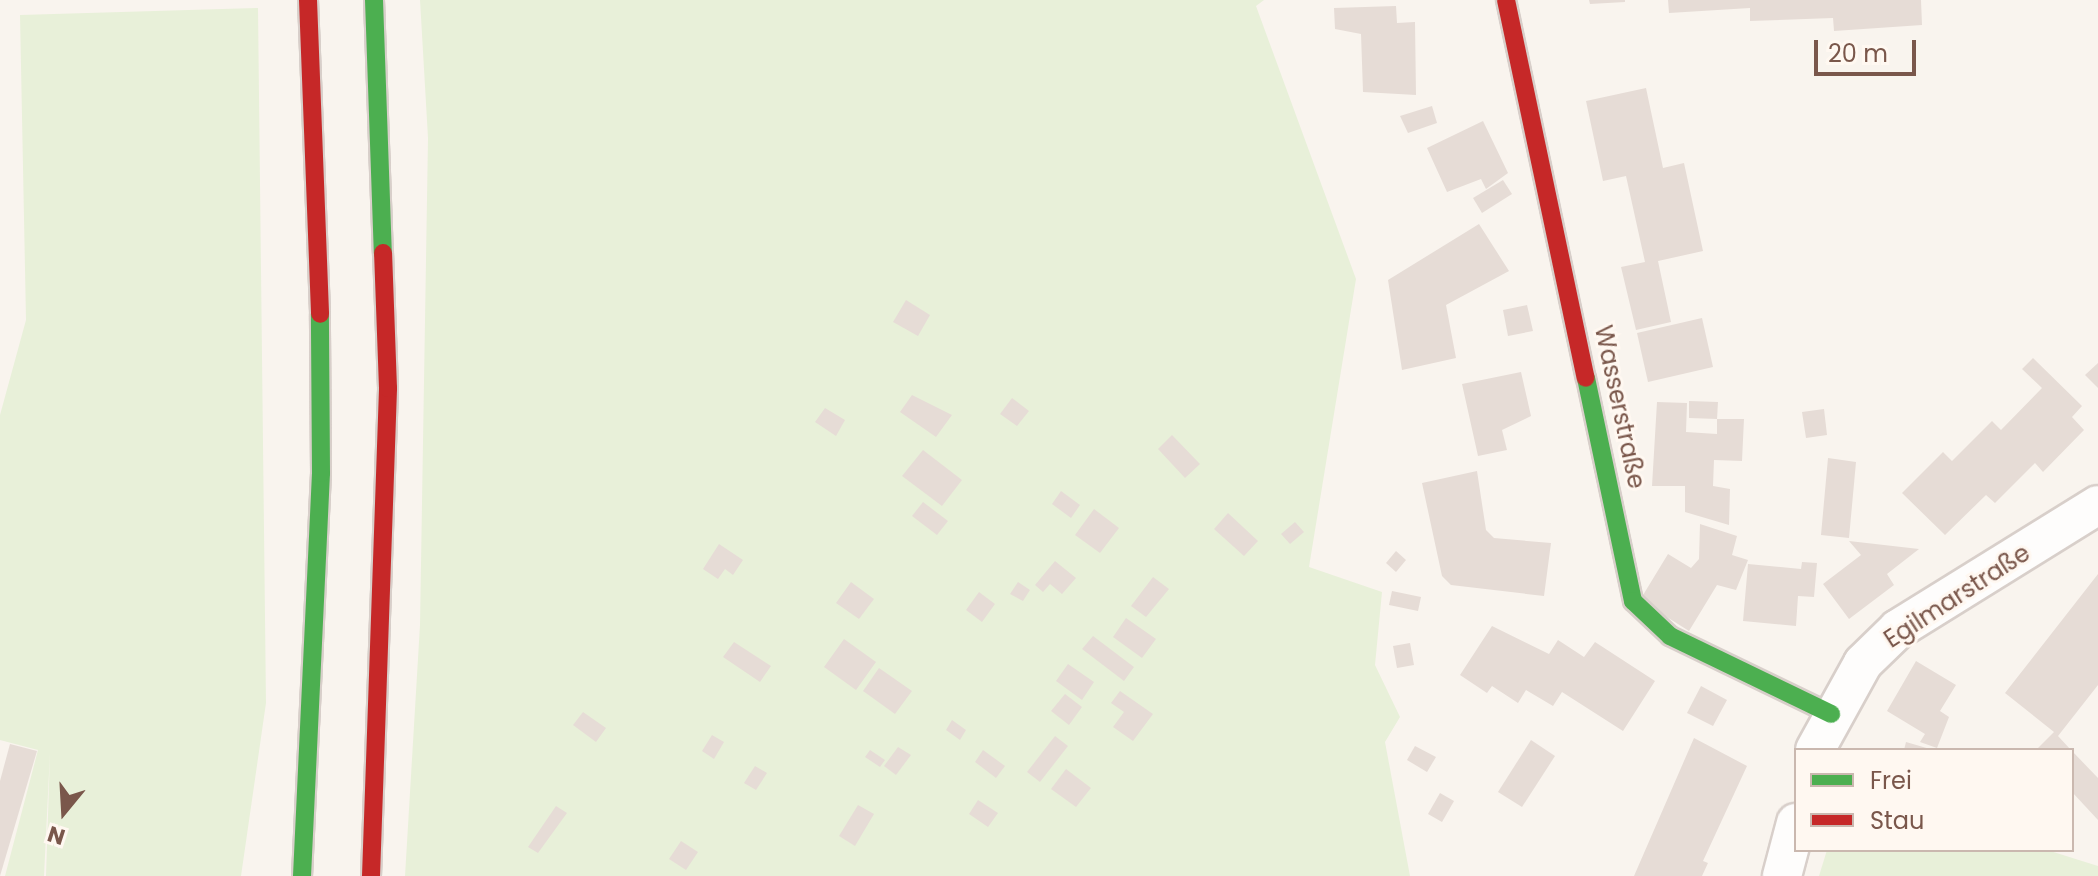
<!DOCTYPE html>
<html>
<head>
<meta charset="utf-8">
<style>
	body { margin:0 }
	#map { position:relative; width:2098px; height:876px; overflow:hidden; background:#f9f4ee; font-family:Poppins,sans-serif }
	div>[style] { position:absolute }
	.green>* { inset:0; background:#e8f0d9 }
	.building>* { inset:0; background:#e6dcd6 }
	.roads { filter:drop-shadow(2px 0 #d8cfca) drop-shadow(-2px 0 #d8cfca) drop-shadow(0 2px #d8cfca) drop-shadow(0 -2px #d8cfca) }
	.street>* { height:38px; margin:-19px; padding:0 19px; transform-origin:19px; border-radius:19px; background:#fefdfc }
	.fast>* { height:18px; margin:-9px; padding:0 9px; transform-origin:9px; border-radius:9px; background:#4caf50 }
	.jam>* { height:18px; margin:-9px; padding:0 9px; transform-origin:9px; border-radius:9px; background:#c62828 }
	span { translate:-50% -50%; white-space:nowrap; text-align:center; line-height:1.15; -webkit-text-stroke:6px #fff8f1; paint-order:stroke }
	.street-label { font-size:24px; color:#7a574b }
	.legend { position:absolute; left:1794px; top:748px; width:280px; height:104px; box-sizing:border-box; background:#fff8f1; border:2px solid #cab8af; margin:0; padding:10px 14px; list-style:none; font-size:24px; color:#7a574b }
	.legend li { display:flex; align-items:center; gap:16px; height:40px }
	.legend b { width:40px; border:2px solid #cab8af }
	.north { position:absolute; left:24px; top:772px; width:80px; height:80px; -webkit-text-stroke:6px #fff8f1; paint-order:stroke; rotate:198deg; font-size:22px; font-weight:700; line-height:32px; text-align:center; color:#7a574b }
	.north::after { content:''; display:block; margin:auto; width:28px; height:36px; background:#7a574b; clip-path:polygon(50% 0,100% 100%,50% 72%,0 100%) }
	.scale { position:absolute; left:1814px; top:40px; width:102px; height:36px; box-sizing:border-box; border:4px solid #7a574b; border-top:0; padding-left:10px; font-size:24px; line-height:28px; white-space:nowrap; color:#7a574b; -webkit-text-stroke:6px #fff8f1; paint-order:stroke }
</style>
</head>
<body>
<div id="map">
	<div class="green">
		<div style="clip-path:polygon(420px 0,1264px 0,1256px 6px,1356px 279px,1309px 567px,1382px 592px,1375px 665px,1400px 717px,1385px 742px,1410px 876px,405px 876px,420px 625px,428px 138px)"></div>
		<div style="clip-path:polygon(258px 8px,266px 703px,241px 876px,46px 876px,50px 753px,44px 876px,5px 876px,38px 750px,0 740px,0 415px,26px 320px,20px 15px)"></div>
		<div style="clip-path:polygon(1827px 850px,2047px 850px,2098px 866px,2098px 876px,1819px 876px)"></div>
	</div>
	<div class="building">
		<div style="clip-path:polygon(1589px 0,1625px 0,1625px 2px,1590px 4px)"></div>
		<div style="clip-path:polygon(1668px 0,1921px 0,1922px 25px,1834px 31px,1833px 18px,1750px 21px,1750px 8px,1669px 13px)"></div>
		<div style="clip-path:polygon(1396px 6px,1397px 23px,1415px 22px,1416px 95px,1363px 92px,1361px 34px,1335px 29px,1334px 8px)"></div>
		<div style="clip-path:polygon(1646px 88px,1663px 168px,1684px 163px,1703px 251px,1658px 261px,1671px 322px,1636px 330px,1621px 267px,1645px 262px,1626px 176px,1603px 181px,1586px 101px)"></div>
		<div style="clip-path:polygon(1432px 106px,1437px 123px,1408px 133px,1400px 116px)"></div>
		<div style="clip-path:polygon(1483px 121px,1508px 173px,1486px 189px,1481px 179px,1447px 192px,1427px 148px)"></div>
		<div style="clip-path:polygon(1503px 180px,1512px 194px,1482px 213px,1473px 198px)"></div>
		<div style="clip-path:polygon(1479px 224px,1509px 271px,1446px 305px,1456px 358px,1402px 370px,1388px 280px)"></div>
		<div style="clip-path:polygon(906px 300px,930px 315px,918px 336px,893px 322px)"></div>
		<div style="clip-path:polygon(1527px 305px,1533px 331px,1508px 336px,1503px 310px)"></div>
		<div style="clip-path:polygon(1702px 318px,1713px 367px,1648px 382px,1637px 333px)"></div>
		<div style="clip-path:polygon(2033px 358px,2082px 406px,2072px 417px,2084px 430px,2043px 472px,2035px 463px,1995px 503px,1986px 495px,1945px 535px,1902px 493px,1943px 452px,1952px 461px,1992px 421px,2001px 430px,2042px 388px,2022px 369px)"></div>
		<div style="clip-path:polygon(2098px 363px,2098px 388px,2085px 375px)"></div>
		<div style="clip-path:polygon(1521px 372px,1531px 416px,1502px 430px,1507px 450px,1478px 456px,1462px 384px)"></div>
		<div style="clip-path:polygon(912px 395px,952px 415px,936px 437px,900px 412px)"></div>
		<div style="clip-path:polygon(1012px 398px,1029px 411px,1017px 426px,1000px 414px)"></div>
		<div style="clip-path:polygon(1689px 401px,1718px 402px,1717px 419px,1689px 418px)"></div>
		<div style="clip-path:polygon(1657px 402px,1687px 403px,1686px 432px,1717px 434px,1717px 419px,1744px 419px,1742px 461px,1714px 460px,1713px 486px,1730px 489px,1729px 525px,1685px 512px,1685px 486px,1652px 486px)"></div>
		<div style="clip-path:polygon(825px 408px,845px 420px,836px 436px,815px 422px)"></div>
		<div style="clip-path:polygon(1824px 409px,1827px 435px,1806px 438px,1802px 412px)"></div>
		<div style="clip-path:polygon(1172px 435px,1200px 464px,1185px 478px,1158px 449px)"></div>
		<div style="clip-path:polygon(923px 450px,962px 480px,942px 506px,902px 476px)"></div>
		<div style="clip-path:polygon(1828px 458px,1856px 462px,1849px 538px,1821px 535px)"></div>
		<div style="clip-path:polygon(1477px 471px,1486px 530px,1494px 538px,1551px 543px,1544px 596px,1451px 585px,1442px 576px,1422px 483px)"></div>
		<div style="clip-path:polygon(1061px 491px,1080px 505px,1071px 518px,1052px 504px)"></div>
		<div style="clip-path:polygon(923px 502px,948px 521px,937px 535px,912px 516px)"></div>
		<div style="clip-path:polygon(1094px 509px,1119px 528px,1100px 553px,1075px 535px)"></div>
		<div style="clip-path:polygon(1228px 513px,1258px 541px,1244px 556px,1214px 529px)"></div>
		<div style="clip-path:polygon(1295px 522px,1304px 532px,1290px 544px,1281px 534px)"></div>
		<div style="clip-path:polygon(1700px 524px,1737px 536px,1732px 555px,1748px 560px,1736px 590px,1717px 585px,1689px 631px,1640px 600px,1668px 554px,1691px 568px,1699px 559px)"></div>
		<div style="clip-path:polygon(1849px 541px,1919px 549px,1887px 574px,1894px 585px,1849px 619px,1823px 584px,1861px 555px)"></div>
		<div style="clip-path:polygon(719px 544px,743px 560px,733px 575px,725px 569px,718px 579px,703px 569px)"></div>
		<div style="clip-path:polygon(1396px 551px,1406px 560px,1396px 572px,1386px 563px)"></div>
		<div style="clip-path:polygon(1055px 561px,1076px 578px,1062px 594px,1050px 584px,1043px 592px,1035px 585px)"></div>
		<div style="clip-path:polygon(1802px 562px,1817px 563px,1814px 597px,1798px 596px,1796px 626px,1743px 621px,1748px 564px,1801px 569px)"></div>
		<div style="clip-path:polygon(2098px 574px,2098px 685px,2058px 736px,2071px 750px,2036px 750px,2054px 732px,2005px 693px)"></div>
		<div style="clip-path:polygon(1153px 577px,1169px 589px,1146px 617px,1131px 606px)"></div>
		<div style="clip-path:polygon(851px 582px,874px 599px,859px 619px,836px 603px)"></div>
		<div style="clip-path:polygon(1018px 582px,1030px 590px,1023px 601px,1010px 594px)"></div>
		<div style="clip-path:polygon(1392px 591px,1421px 597px,1418px 611px,1389px 605px)"></div>
		<div style="clip-path:polygon(979px 592px,995px 604px,982px 622px,966px 610px)"></div>
		<div style="clip-path:polygon(1126px 618px,1156px 639px,1142px 658px,1113px 637px)"></div>
		<div style="clip-path:polygon(1492px 626px,1549px 654px,1558px 640px,1584px 657px,1595px 642px,1655px 681px,1623px 731px,1562px 692px,1553px 706px,1526px 690px,1518px 703px,1492px 686px,1487px 693px,1460px 675px)"></div>
		<div style="clip-path:polygon(1093px 636px,1134px 667px,1124px 681px,1082px 649px)"></div>
		<div style="clip-path:polygon(844px 639px,876px 662px,856px 690px,824px 667px)"></div>
		<div style="clip-path:polygon(734px 642px,771px 666px,760px 682px,723px 657px)"></div>
		<div style="clip-path:polygon(1410px 643px,1414px 665px,1397px 668px,1393px 646px)"></div>
		<div style="clip-path:polygon(1916px 661px,1956px 685px,1940px 711px,1949px 717px,1937px 748px,1920px 742px,1925px 734px,1887px 711px)"></div>
		<div style="clip-path:polygon(1068px 664px,1094px 682px,1082px 700px,1056px 681px)"></div>
		<div style="clip-path:polygon(879px 668px,912px 691px,895px 714px,863px 691px)"></div>
		<div style="clip-path:polygon(1701px 686px,1727px 700px,1713px 726px,1687px 713px)"></div>
		<div style="clip-path:polygon(1120px 691px,1153px 714px,1133px 741px,1113px 727px,1124px 712px,1111px 703px)"></div>
		<div style="clip-path:polygon(1065px 694px,1082px 707px,1069px 725px,1051px 711px)"></div>
		<div style="clip-path:polygon(583px 712px,606px 728px,596px 742px,573px 725px)"></div>
		<div style="clip-path:polygon(952px 720px,966px 730px,960px 740px,946px 730px)"></div>
		<div style="clip-path:polygon(712px 735px,724px 742px,714px 759px,702px 751px)"></div>
		<div style="clip-path:polygon(1055px 736px,1068px 746px,1040px 782px,1027px 772px)"></div>
		<div style="clip-path:polygon(1694px 738px,1747px 766px,1703px 861px,1708px 863px,1702px 876px,1634px 876px)"></div>
		<div style="clip-path:polygon(1531px 740px,1555px 756px,1522px 807px,1498px 792px)"></div>
		<div style="clip-path:polygon(1906px 742px,1930px 749px,1930px 750px,1904px 750px)"></div>
		<div style="clip-path:polygon(10px 744px,37px 751px,0 876px,0 781px)"></div>
		<div style="clip-path:polygon(1415px 746px,1436px 757px,1427px 772px,1407px 760px)"></div>
		<div style="clip-path:polygon(898px 747px,911px 755px,896px 775px,884px 766px)"></div>
		<div style="clip-path:polygon(870px 750px,885px 760px,880px 767px,865px 757px)"></div>
		<div style="clip-path:polygon(983px 750px,1005px 766px,996px 778px,975px 762px)"></div>
		<div style="clip-path:polygon(2072px 751px,2098px 778px,2098px 820px,2072px 792px)"></div>
		<div style="clip-path:polygon(755px 766px,767px 773px,756px 790px,744px 783px)"></div>
		<div style="clip-path:polygon(1066px 769px,1091px 788px,1076px 807px,1051px 789px)"></div>
		<div style="clip-path:polygon(1440px 793px,1454px 801px,1442px 822px,1428px 814px)"></div>
		<div style="clip-path:polygon(978px 800px,998px 813px,988px 827px,969px 814px)"></div>
		<div style="clip-path:polygon(858px 805px,874px 814px,855px 846px,839px 836px)"></div>
		<div style="clip-path:polygon(556px 806px,567px 813px,538px 853px,528px 847px)"></div>
		<div style="clip-path:polygon(681px 841px,698px 852px,686px 870px,669px 859px)"></div>
	</div>
	<div class="roads">
		<div class="street">
			<div style="left:1815px;top:750px;width:99px;rotate:-61.1deg"></div>
			<div style="left:1863px;top:663px;width:49px;rotate:-44.2deg"></div>
			<div style="left:1898px;top:629px;width:235px;rotate:-31.8deg"></div>
			<div style="left:1782px;top:876px;width:55px;rotate:-75.2deg"></div>
		</div>
		<div class="fast">
			<div style="left:374px;top:0;width:253px;rotate:88deg"></div>
			<div style="left:1586px;top:378px;width:228px;rotate:78.1deg"></div>
			<div style="left:1633px;top:601px;width:51px;rotate:43.4deg"></div>
			<div style="left:1670px;top:636px;width:179px;rotate:25.8deg"></div>
			<div style="left:302px;top:876px;width:403px;rotate:-87.3deg"></div>
			<div style="left:321px;top:473px;width:159px;rotate:-90.4deg"></div>
		</div>
		<div class="jam">
			<div style="left:308px;top:0;width:314px;rotate:87.8deg"></div>
			<div style="left:1506px;top:0;width:386px;rotate:78.1deg"></div>
			<div style="left:371px;top:876px;width:488px;rotate:-88deg"></div>
			<div style="left:388px;top:388px;width:135px;rotate:-92.1deg"></div>
		</div>
	</div>
	<div class="street-label">
		<span style="left:1620px;top:407px;rotate:78deg">Wasserstraße</span>
		<span style="left:1957px;top:596px;rotate:-33deg">Egilmarstraße</span>
	</div>
	<ul class="legend">
	<li><b style="height:10px;background:#4caf50"></b>Frei</li>
	<li><b style="height:10px;background:#c62828"></b>Stau</li>
	</ul>
	<div class="north">N</div>
	<div class="scale">20 m</div>
</div>
</body>
</html>
